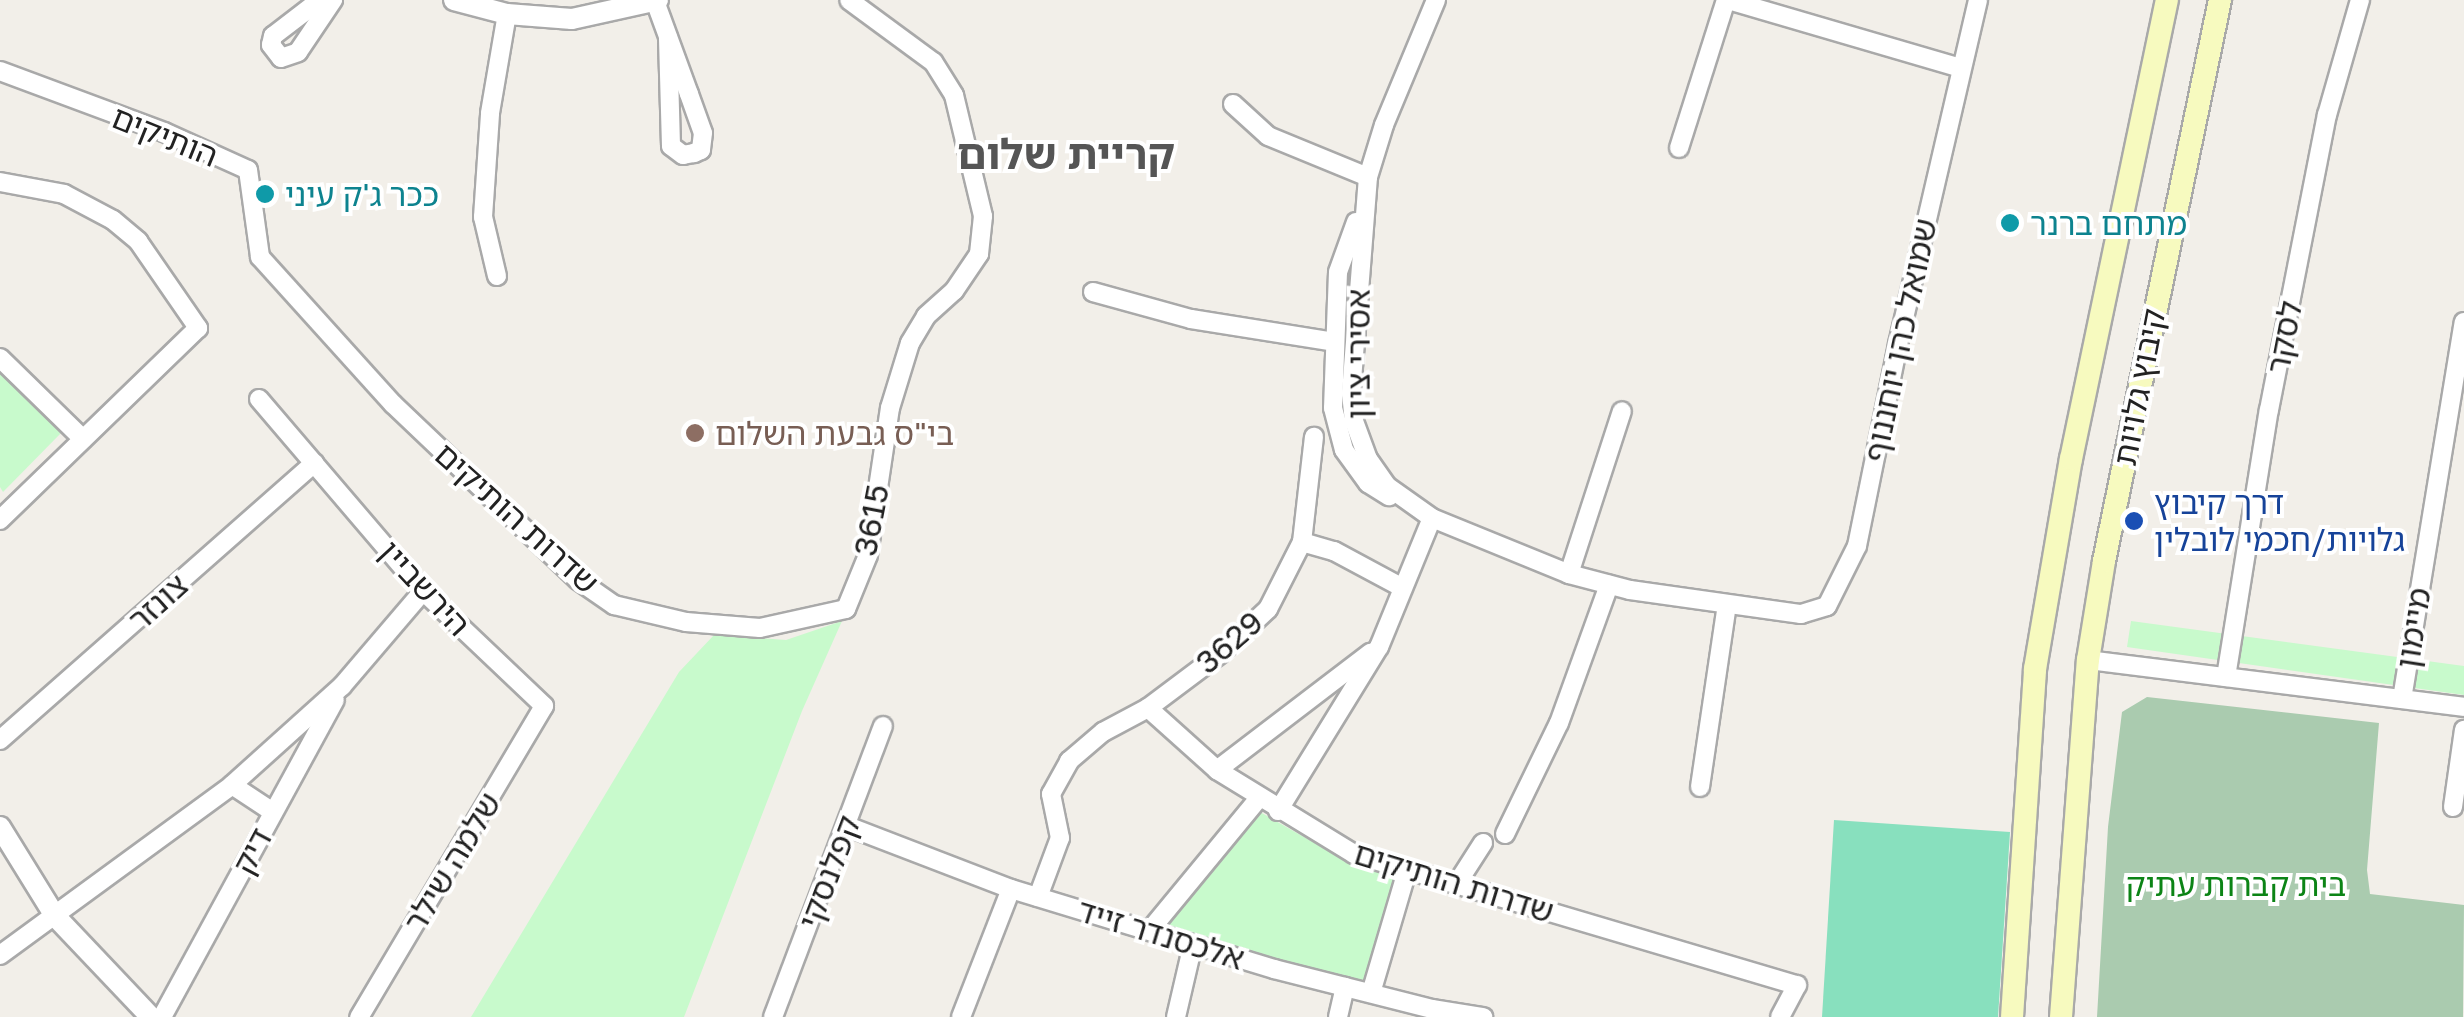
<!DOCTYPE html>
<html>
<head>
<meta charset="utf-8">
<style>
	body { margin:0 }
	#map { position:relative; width:2464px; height:1017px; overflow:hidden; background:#f2efe9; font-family:"Golos Text","Noto Sans Hebrew",sans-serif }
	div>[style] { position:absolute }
	.cemetery>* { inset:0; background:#aacbaf }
	.park>* { inset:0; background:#c8facc }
	.pitch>* { inset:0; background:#88e0be }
	.roads { filter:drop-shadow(2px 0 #a9a9a9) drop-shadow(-2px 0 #a9a9a9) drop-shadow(0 2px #a9a9a9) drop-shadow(0 -2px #a9a9a9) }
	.minor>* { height:18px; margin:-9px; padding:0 9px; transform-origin:9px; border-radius:9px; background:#fff }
	.tertiary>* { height:20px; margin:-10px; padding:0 10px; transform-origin:10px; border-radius:10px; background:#fff }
	.secondary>* { height:22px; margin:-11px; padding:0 11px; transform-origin:11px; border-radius:11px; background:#f7fabf }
	.dots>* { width:28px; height:28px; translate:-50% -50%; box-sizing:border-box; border:5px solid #fff; border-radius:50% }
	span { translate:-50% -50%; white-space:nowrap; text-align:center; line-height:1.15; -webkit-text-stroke:8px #fff; paint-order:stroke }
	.street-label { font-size:32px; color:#222 }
	.culture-label { font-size:32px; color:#0d838f }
	.left { translate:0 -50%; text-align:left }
	.education-label { font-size:32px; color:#785e54 }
	.transit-label { font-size:32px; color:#164399 }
	.park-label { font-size:32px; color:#0c8416 }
	.district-label { font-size:42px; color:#555; font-weight:700 }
</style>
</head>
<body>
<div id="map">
	<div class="cemetery">
		<div style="clip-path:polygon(2147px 697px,2379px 723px,2367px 870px,2370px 894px,2464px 905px,2463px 1017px,2097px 1017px,2108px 827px,2122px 712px)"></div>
	</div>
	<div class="park">
		<div style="clip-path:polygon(0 373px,62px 432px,3px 492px,0 487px)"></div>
		<div style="clip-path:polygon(842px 621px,802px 711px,684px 1017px,471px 1017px,679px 672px,714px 635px,786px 640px)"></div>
		<div style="clip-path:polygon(2131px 621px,2464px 666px,2464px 695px,2127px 647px)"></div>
		<div style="clip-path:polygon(1260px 812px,1348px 862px,1397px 875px,1369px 988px,1162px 929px)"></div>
	</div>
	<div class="pitch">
		<div style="clip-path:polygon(1834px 820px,2010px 832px,1998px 1017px,1822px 1017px)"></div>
	</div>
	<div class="roads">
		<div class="minor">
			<div style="left:320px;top:0;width:59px;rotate:142.5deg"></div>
			<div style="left:273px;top:36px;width:9px;rotate:103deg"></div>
			<div style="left:271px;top:45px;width:16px;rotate:52deg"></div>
			<div style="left:281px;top:58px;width:18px;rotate:-19deg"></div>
			<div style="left:298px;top:52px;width:63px;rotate:-56.1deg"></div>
			<div style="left:1436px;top:0;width:135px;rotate:112.6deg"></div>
			<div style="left:1384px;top:125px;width:54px;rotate:107.1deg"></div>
			<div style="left:1368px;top:177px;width:217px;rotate:94.5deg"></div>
			<div style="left:1351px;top:393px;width:28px;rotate:84deg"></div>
			<div style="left:1354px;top:421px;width:40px;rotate:69.8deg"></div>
			<div style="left:1368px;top:459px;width:33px;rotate:55deg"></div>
			<div style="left:1387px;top:486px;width:55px;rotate:35.4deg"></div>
			<div style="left:1432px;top:518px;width:148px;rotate:22.2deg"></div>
			<div style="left:1569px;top:574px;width:63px;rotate:14.7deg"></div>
			<div style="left:1630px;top:590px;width:173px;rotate:8deg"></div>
			<div style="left:1801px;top:614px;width:27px;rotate:-17deg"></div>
			<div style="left:1827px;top:606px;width:67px;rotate:-63.4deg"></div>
			<div style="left:1857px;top:546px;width:206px;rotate:-78.5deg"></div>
			<div style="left:1898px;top:344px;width:353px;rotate:-76.9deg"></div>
			<div style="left:1728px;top:0;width:242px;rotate:16.3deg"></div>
			<div style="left:655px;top:1px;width:99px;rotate:69.9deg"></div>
			<div style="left:689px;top:94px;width:41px;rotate:70.3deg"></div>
			<div style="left:703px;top:133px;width:17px;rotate:97deg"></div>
			<div style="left:701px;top:150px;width:8px;rotate:157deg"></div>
			<div style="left:694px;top:153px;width:11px;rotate:170deg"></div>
			<div style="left:683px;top:155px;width:15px;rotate:-143deg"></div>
			<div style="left:671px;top:146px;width:109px;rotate:-91.6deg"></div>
			<div style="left:0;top:71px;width:175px;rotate:20.4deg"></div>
			<div style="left:164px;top:132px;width:92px;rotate:24.3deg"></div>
			<div style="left:248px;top:170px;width:88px;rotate:82.1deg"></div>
			<div style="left:260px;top:257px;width:198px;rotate:47.9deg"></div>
			<div style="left:393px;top:404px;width:255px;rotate:43.6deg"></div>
			<div style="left:578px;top:580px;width:44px;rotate:34.8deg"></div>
			<div style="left:614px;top:605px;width:74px;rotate:13.3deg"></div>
			<div style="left:686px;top:622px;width:74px;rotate:4.6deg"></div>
			<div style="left:760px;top:628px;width:88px;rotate:-12.5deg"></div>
			<div style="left:846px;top:609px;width:58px;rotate:-67.8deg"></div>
			<div style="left:868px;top:555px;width:149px;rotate:-81.5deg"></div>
			<div style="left:890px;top:408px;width:68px;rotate:-72.9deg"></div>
			<div style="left:910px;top:343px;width:31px;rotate:-59deg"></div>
			<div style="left:926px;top:316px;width:38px;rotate:-42deg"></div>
			<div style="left:954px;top:291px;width:45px;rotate:-56deg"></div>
			<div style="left:979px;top:254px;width:38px;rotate:-84deg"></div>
			<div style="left:983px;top:216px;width:124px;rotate:-103.5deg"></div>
			<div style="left:954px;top:95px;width:39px;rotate:-122deg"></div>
			<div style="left:933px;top:62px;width:104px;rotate:-143.6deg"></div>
			<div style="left:1233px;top:104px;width:47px;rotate:42.4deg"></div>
			<div style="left:1268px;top:136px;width:108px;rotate:22.3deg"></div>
			<div style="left:1679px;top:148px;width:155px;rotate:-72.4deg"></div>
			<div style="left:0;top:182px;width:65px;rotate:10.6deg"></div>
			<div style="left:64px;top:194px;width:55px;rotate:28deg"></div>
			<div style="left:113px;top:220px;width:33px;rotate:40deg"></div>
			<div style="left:138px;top:241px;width:106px;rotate:55.4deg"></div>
			<div style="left:198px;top:328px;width:276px;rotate:135.9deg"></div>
			<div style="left:1356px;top:222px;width:53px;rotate:109.8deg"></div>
			<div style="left:1338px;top:272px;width:136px;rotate:92.1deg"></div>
			<div style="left:1333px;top:408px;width:43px;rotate:75.3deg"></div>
			<div style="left:1344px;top:450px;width:41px;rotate:54deg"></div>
			<div style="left:1368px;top:483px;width:25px;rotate:32deg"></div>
			<div style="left:497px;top:276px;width:61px;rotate:-103.3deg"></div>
			<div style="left:483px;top:217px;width:104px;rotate:-86.1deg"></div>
			<div style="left:490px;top:113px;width:100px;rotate:-80.3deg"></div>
			<div style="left:1093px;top:292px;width:102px;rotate:15.4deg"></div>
			<div style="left:1191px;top:319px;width:145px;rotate:9.1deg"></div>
			<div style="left:0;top:358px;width:116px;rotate:44.3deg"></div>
			<div style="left:259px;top:399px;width:253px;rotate:49.5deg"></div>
			<div style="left:423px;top:591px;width:167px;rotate:43.5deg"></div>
			<div style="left:544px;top:706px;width:362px;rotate:120.7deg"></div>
			<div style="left:1302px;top:542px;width:106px;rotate:-83.5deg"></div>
			<div style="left:1569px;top:574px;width:171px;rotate:-72deg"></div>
			<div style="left:2088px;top:660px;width:379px;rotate:7.1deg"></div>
			<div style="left:2226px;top:677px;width:270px;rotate:-80.9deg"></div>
			<div style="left:2269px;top:410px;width:301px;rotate:-78.9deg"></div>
			<div style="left:2327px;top:115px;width:120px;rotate:-74deg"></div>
			<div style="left:2402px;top:699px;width:382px;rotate:-80.7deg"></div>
			<div style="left:1148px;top:708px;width:93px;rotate:41.9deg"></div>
			<div style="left:1217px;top:770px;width:161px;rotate:31.5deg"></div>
			<div style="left:1354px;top:854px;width:462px;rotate:16.5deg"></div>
			<div style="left:1797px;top:985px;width:36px;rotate:118deg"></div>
			<div style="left:0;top:740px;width:419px;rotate:-41.4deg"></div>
			<div style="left:1217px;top:770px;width:193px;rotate:-37.4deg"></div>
			<div style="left:232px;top:785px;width:49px;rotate:33.4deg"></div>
			<div style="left:1700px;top:787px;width:184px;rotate:-81.6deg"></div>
			<div style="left:2453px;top:807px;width:78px;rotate:-81.9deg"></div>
			<div style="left:1278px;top:811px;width:193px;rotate:-58.4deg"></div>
			<div style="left:1379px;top:647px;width:139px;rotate:-67.7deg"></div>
			<div style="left:847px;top:826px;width:176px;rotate:21deg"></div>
			<div style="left:1011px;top:889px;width:275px;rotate:16.9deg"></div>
			<div style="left:1274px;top:969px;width:163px;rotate:14.2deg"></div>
			<div style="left:1432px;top:1009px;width:52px;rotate:8.9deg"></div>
			<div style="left:1505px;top:834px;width:123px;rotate:-64.1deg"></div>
			<div style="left:1559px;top:723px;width:147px;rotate:-70.1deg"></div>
			<div style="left:1456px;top:885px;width:50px;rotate:-57.3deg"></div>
			<div style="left:1038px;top:897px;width:63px;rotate:-69.6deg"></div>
			<div style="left:1060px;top:838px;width:45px;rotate:-101.6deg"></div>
			<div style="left:1051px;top:794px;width:38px;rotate:-61deg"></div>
			<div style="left:1069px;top:761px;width:45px;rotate:-40.5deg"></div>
			<div style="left:1103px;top:732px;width:51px;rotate:-28.1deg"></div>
			<div style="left:1148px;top:708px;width:90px;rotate:-36.9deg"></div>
			<div style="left:1220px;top:654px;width:66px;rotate:-43.2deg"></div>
			<div style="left:1268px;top:609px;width:75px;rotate:-63.1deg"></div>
			<div style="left:1302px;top:542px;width:33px;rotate:16deg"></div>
			<div style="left:1334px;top:551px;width:78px;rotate:28.2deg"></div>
			<div style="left:1151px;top:929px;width:168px;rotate:-50.5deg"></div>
			<div style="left:0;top:955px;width:288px;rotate:-36.2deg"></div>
			<div style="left:232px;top:785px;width:148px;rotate:-42deg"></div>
			<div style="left:342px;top:686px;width:125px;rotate:-49.5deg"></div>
			<div style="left:1371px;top:993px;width:127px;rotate:-73.6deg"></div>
			<div style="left:162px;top:1017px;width:361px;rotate:-61.4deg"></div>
			<div style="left:773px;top:1017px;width:311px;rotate:-69.3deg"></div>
			<div style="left:961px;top:1017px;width:137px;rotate:-68.7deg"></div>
			<div style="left:1176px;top:1017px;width:75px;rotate:-76.9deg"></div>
			<div style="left:1338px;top:1017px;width:31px;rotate:-77deg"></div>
		</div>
		<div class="tertiary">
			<div style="left:454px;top:0;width:55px;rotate:14.8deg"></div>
			<div style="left:507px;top:14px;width:65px;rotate:4.4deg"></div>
			<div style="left:572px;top:19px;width:88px;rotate:-12.5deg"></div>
			<div style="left:0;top:827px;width:105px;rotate:58.3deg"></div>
			<div style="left:55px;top:916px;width:139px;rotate:46.5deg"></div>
		</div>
		<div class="secondary">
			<div style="left:2012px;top:1017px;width:349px;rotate:-86.2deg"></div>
			<div style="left:2035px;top:669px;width:213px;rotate:-80.3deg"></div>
			<div style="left:2071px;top:459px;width:469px;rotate:-78.2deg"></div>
			<div style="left:2061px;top:1017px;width:358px;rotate:-85.7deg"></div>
			<div style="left:2088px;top:660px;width:100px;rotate:-80.8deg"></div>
			<div style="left:2104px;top:561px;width:573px;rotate:-78.32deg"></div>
		</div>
	</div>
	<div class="dots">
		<div style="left:265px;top:194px;background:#0f9aa8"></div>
		<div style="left:2010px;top:223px;background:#0f9aa8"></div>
		<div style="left:695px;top:433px;background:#8d6e63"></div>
		<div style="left:2134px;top:521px;background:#1a4fb4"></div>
	</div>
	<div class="street-label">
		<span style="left:165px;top:136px;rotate:22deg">הותיקים</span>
		<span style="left:2284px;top:337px;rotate:-79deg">לסקר</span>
		<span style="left:1900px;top:340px;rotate:-78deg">שמואל כהן יוחננוף</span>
		<span style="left:1358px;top:354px;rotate:-90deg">אסירי ציון</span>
		<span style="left:2139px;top:387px;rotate:-79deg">קיבוץ גלויות</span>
		<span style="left:517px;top:518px;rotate:42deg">שדרות הותיקים</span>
		<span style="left:871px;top:520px;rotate:-79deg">3615</span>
		<span style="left:425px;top:588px;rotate:47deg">הירשביין</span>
		<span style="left:158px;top:602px;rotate:-42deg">צונזר</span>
		<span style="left:2413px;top:628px;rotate:-81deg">מיימון</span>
		<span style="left:1229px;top:642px;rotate:-41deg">3629</span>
		<span style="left:252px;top:851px;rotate:-62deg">דיק</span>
		<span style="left:452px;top:862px;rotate:-59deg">שלמה שילר</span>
		<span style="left:829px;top:872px;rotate:-69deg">קפלנסקי</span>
		<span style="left:1454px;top:882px;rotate:17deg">שדרות הותיקים</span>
		<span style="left:1161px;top:934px;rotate:17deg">אלכסנדר זייד</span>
	</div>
	<div class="culture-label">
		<span class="left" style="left:285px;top:194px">ככר ג'ק עיני</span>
		<span class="left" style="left:2030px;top:223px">מתחם ברנר</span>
	</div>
	<div class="education-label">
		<span class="left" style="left:715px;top:433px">בי"ס גבעת השלום</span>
	</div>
	<div class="transit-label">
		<span class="left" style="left:2154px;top:521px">דרך קיבוץ<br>גלויות/חכמי לובלין</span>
	</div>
	<div class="park-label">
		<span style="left:2236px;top:884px">בית קברות עתיק</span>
	</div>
	<div class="district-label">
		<span style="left:1066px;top:153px">קריית שלום</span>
	</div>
</div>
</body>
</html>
